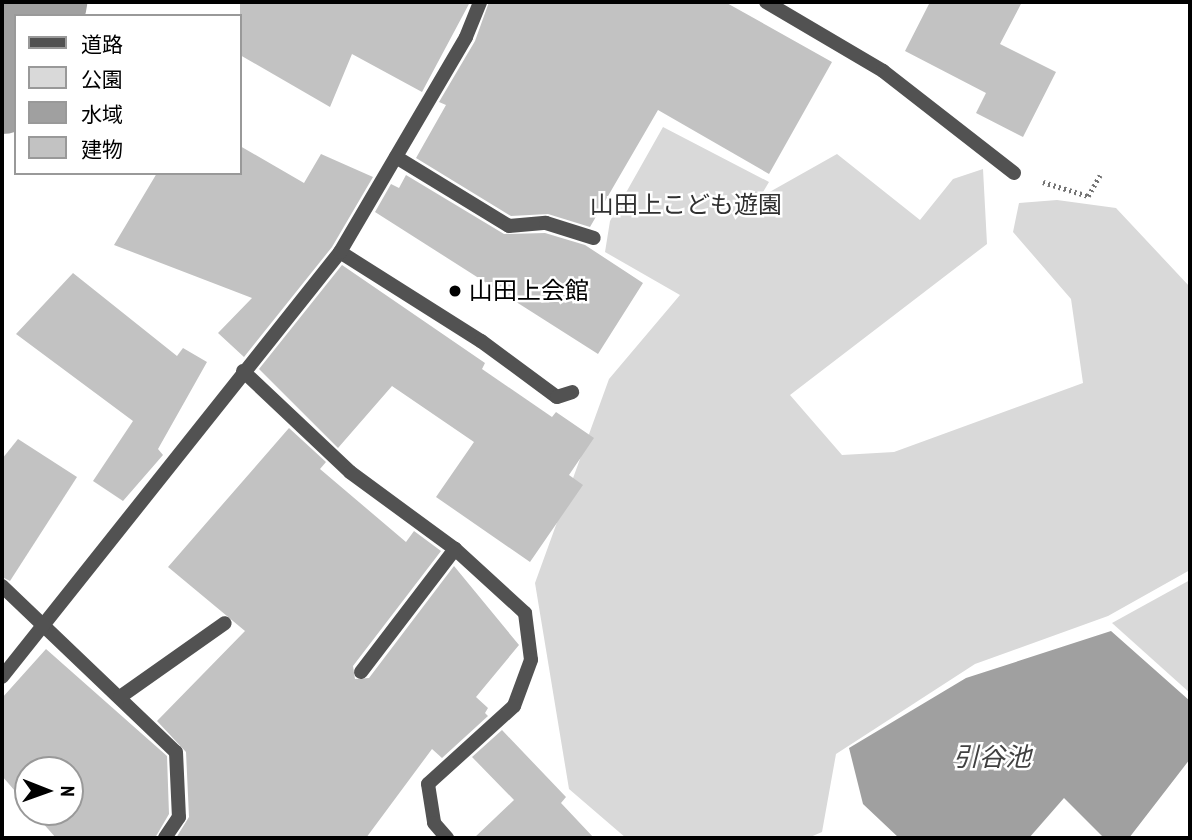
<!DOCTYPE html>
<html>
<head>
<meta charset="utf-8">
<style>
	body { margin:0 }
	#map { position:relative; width:1192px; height:840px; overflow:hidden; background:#fff; font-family:"PT Sans Narrow","Noto Sans JP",sans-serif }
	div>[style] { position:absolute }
	.green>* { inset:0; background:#d9d9d9 }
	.water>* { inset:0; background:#a0a0a0 }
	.river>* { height:84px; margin:-42px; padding:0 42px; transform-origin:42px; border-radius:42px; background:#a0a0a0 }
	.building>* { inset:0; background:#c2c2c2 }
	.path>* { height:4.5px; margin-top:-2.25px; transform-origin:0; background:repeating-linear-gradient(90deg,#747474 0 2px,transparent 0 5.5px) }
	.lane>* { height:14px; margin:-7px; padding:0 7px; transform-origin:7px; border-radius:7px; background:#525252 }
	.street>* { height:14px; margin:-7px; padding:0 7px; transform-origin:7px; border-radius:7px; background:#525252 }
	.dots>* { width:19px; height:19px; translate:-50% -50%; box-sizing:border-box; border:4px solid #fff; border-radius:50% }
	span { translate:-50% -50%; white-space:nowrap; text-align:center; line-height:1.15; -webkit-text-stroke:5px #fff; paint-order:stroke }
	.park-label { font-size:24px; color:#303030 }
	.poi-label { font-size:24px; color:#000 }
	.left { translate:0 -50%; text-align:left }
	.water-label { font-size:26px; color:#414141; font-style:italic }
	.frame { position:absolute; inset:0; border:4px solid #000; pointer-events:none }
	.legend { position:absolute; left:14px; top:14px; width:228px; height:161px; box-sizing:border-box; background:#fff; border:2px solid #999; margin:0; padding:9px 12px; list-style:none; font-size:21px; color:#000 }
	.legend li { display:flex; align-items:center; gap:14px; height:35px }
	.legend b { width:35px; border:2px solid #999 }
	.north { position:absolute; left:14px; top:756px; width:70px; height:70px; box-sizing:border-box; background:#fff; border:2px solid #999; border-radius:50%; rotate:91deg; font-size:19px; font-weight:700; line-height:28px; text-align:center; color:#000 }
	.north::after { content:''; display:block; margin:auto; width:24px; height:32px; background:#000; clip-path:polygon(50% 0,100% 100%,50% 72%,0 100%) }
</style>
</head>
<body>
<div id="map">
	<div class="green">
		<div style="clip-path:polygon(663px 127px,769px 182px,754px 207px,766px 194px,837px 154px,920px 220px,953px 179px,983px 169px,987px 244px,790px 395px,842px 455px,894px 452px,1083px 383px,1071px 299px,1013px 232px,1019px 203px,1057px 200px,1116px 208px,1190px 287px,1190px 570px,1108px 616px,975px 664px,836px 754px,822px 832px,808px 838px,626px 838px,569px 789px,535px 583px,609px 379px,680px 295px,605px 252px,610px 221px)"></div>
		<div style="clip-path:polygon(1190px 580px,1190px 693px,1112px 623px)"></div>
	</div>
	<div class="water">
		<div style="clip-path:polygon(1111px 631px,1190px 701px,1190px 759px,1129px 838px,1104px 838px,1064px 798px,1029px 838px,899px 838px,863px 804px,849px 748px,966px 678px)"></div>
	</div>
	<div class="river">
		<div style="left:38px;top:16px;width:16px;rotate:-63deg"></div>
		<div style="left:2px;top:92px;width:33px;rotate:-65deg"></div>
	</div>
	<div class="building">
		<div style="clip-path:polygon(240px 2px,470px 2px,422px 92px,352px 54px,330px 107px,240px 55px)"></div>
		<div style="clip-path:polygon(489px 2px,725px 2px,832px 62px,769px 174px,658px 110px,590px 227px,548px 214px,511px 216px,416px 158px,446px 105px,439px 102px,475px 41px)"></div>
		<div style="clip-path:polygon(930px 2px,1022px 2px,1000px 44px,1056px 72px,1023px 137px,976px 113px,986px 93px,905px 51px)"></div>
		<div style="clip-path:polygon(240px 146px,304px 183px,321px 154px,373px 177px,332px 247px,244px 357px,218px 333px,252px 298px,114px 245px,157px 173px,240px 173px)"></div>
		<div style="clip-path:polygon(406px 175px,504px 234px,545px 233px,585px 245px,643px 283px,598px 354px,375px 212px,391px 184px,399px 188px)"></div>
		<div style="clip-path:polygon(342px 265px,485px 363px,482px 369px,552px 417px,556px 412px,594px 438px,569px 475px,583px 485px,530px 562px,436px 497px,474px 442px,392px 386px,338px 448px,259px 369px)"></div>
		<div style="clip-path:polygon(73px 273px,177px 356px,183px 348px,207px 362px,158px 449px,163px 455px,123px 501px,93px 481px,133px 421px,16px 334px)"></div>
		<div style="clip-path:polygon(289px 428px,326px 462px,320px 469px,406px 542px,414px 531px,441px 551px,353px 666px,355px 679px,369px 678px,454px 566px,519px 645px,476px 697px,488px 708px,485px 713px,488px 716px,442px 758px,432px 749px,366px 838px,176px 838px,189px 817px,186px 752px,157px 721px,245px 631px,168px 567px)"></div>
		<div style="clip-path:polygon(18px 439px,77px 477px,10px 581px,2px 577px,2px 459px)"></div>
		<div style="clip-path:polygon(46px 649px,167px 756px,169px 814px,155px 838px,56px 838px,33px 812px,70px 812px,70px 770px,28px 770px,28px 806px,2px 776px,2px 698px)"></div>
		<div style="clip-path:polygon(502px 730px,566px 797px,561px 803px,594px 838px,474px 838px,514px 800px,472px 757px)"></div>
	</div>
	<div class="path">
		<div style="left:1043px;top:182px;width:47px;rotate:17.3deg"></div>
		<div style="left:1088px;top:196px;width:24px;rotate:-60deg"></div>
	</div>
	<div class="lane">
		<div style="left:396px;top:157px;width:132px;rotate:31.4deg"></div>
		<div style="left:509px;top:226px;width:37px;rotate:-5deg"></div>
		<div style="left:546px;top:223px;width:50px;rotate:17.4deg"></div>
		<div style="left:340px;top:252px;width:167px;rotate:32.3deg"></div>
		<div style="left:481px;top:341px;width:94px;rotate:36.4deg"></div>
		<div style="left:557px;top:397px;width:16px;rotate:-18deg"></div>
		<div style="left:243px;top:371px;width:147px;rotate:43.3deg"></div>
		<div style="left:350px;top:472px;width:130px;rotate:36.3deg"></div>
		<div style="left:455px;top:549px;width:95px;rotate:42.4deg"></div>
		<div style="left:525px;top:613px;width:47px;rotate:82.7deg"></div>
		<div style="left:531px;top:660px;width:49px;rotate:110.3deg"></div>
		<div style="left:514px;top:706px;width:116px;rotate:137.8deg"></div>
		<div style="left:428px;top:784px;width:39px;rotate:81deg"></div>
		<div style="left:434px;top:823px;width:20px;rotate:49deg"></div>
		<div style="left:2px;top:586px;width:240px;rotate:43.7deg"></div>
		<div style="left:176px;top:752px;width:65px;rotate:87.4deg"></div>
		<div style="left:179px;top:817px;width:25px;rotate:124deg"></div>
		<div style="left:361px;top:672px;width:155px;rotate:-52.6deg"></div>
	</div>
	<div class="street">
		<div style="left:766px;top:2px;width:136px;rotate:30.5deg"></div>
		<div style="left:883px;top:71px;width:166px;rotate:37.9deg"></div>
		<div style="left:2px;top:677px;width:543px;rotate:-51.5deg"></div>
		<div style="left:340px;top:252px;width:249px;rotate:-59.6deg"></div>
		<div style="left:466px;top:37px;width:38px;rotate:-68deg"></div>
		<div style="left:120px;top:697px;width:128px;rotate:-35.2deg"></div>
	</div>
	<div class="dots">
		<div style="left:455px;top:291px;background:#000"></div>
	</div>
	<div class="park-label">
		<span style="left:686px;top:205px">山田上こども遊園</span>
	</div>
	<div class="poi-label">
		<span class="left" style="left:469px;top:291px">山田上会館</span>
	</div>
	<div class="water-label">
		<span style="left:992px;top:757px">引谷池</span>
	</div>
	<div class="frame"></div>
	<ul class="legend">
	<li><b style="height:9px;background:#525252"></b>道路</li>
	<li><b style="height:19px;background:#d9d9d9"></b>公園</li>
	<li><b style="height:19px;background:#a0a0a0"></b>水域</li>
	<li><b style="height:19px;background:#c2c2c2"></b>建物</li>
	</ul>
	<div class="north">N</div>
</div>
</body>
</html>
